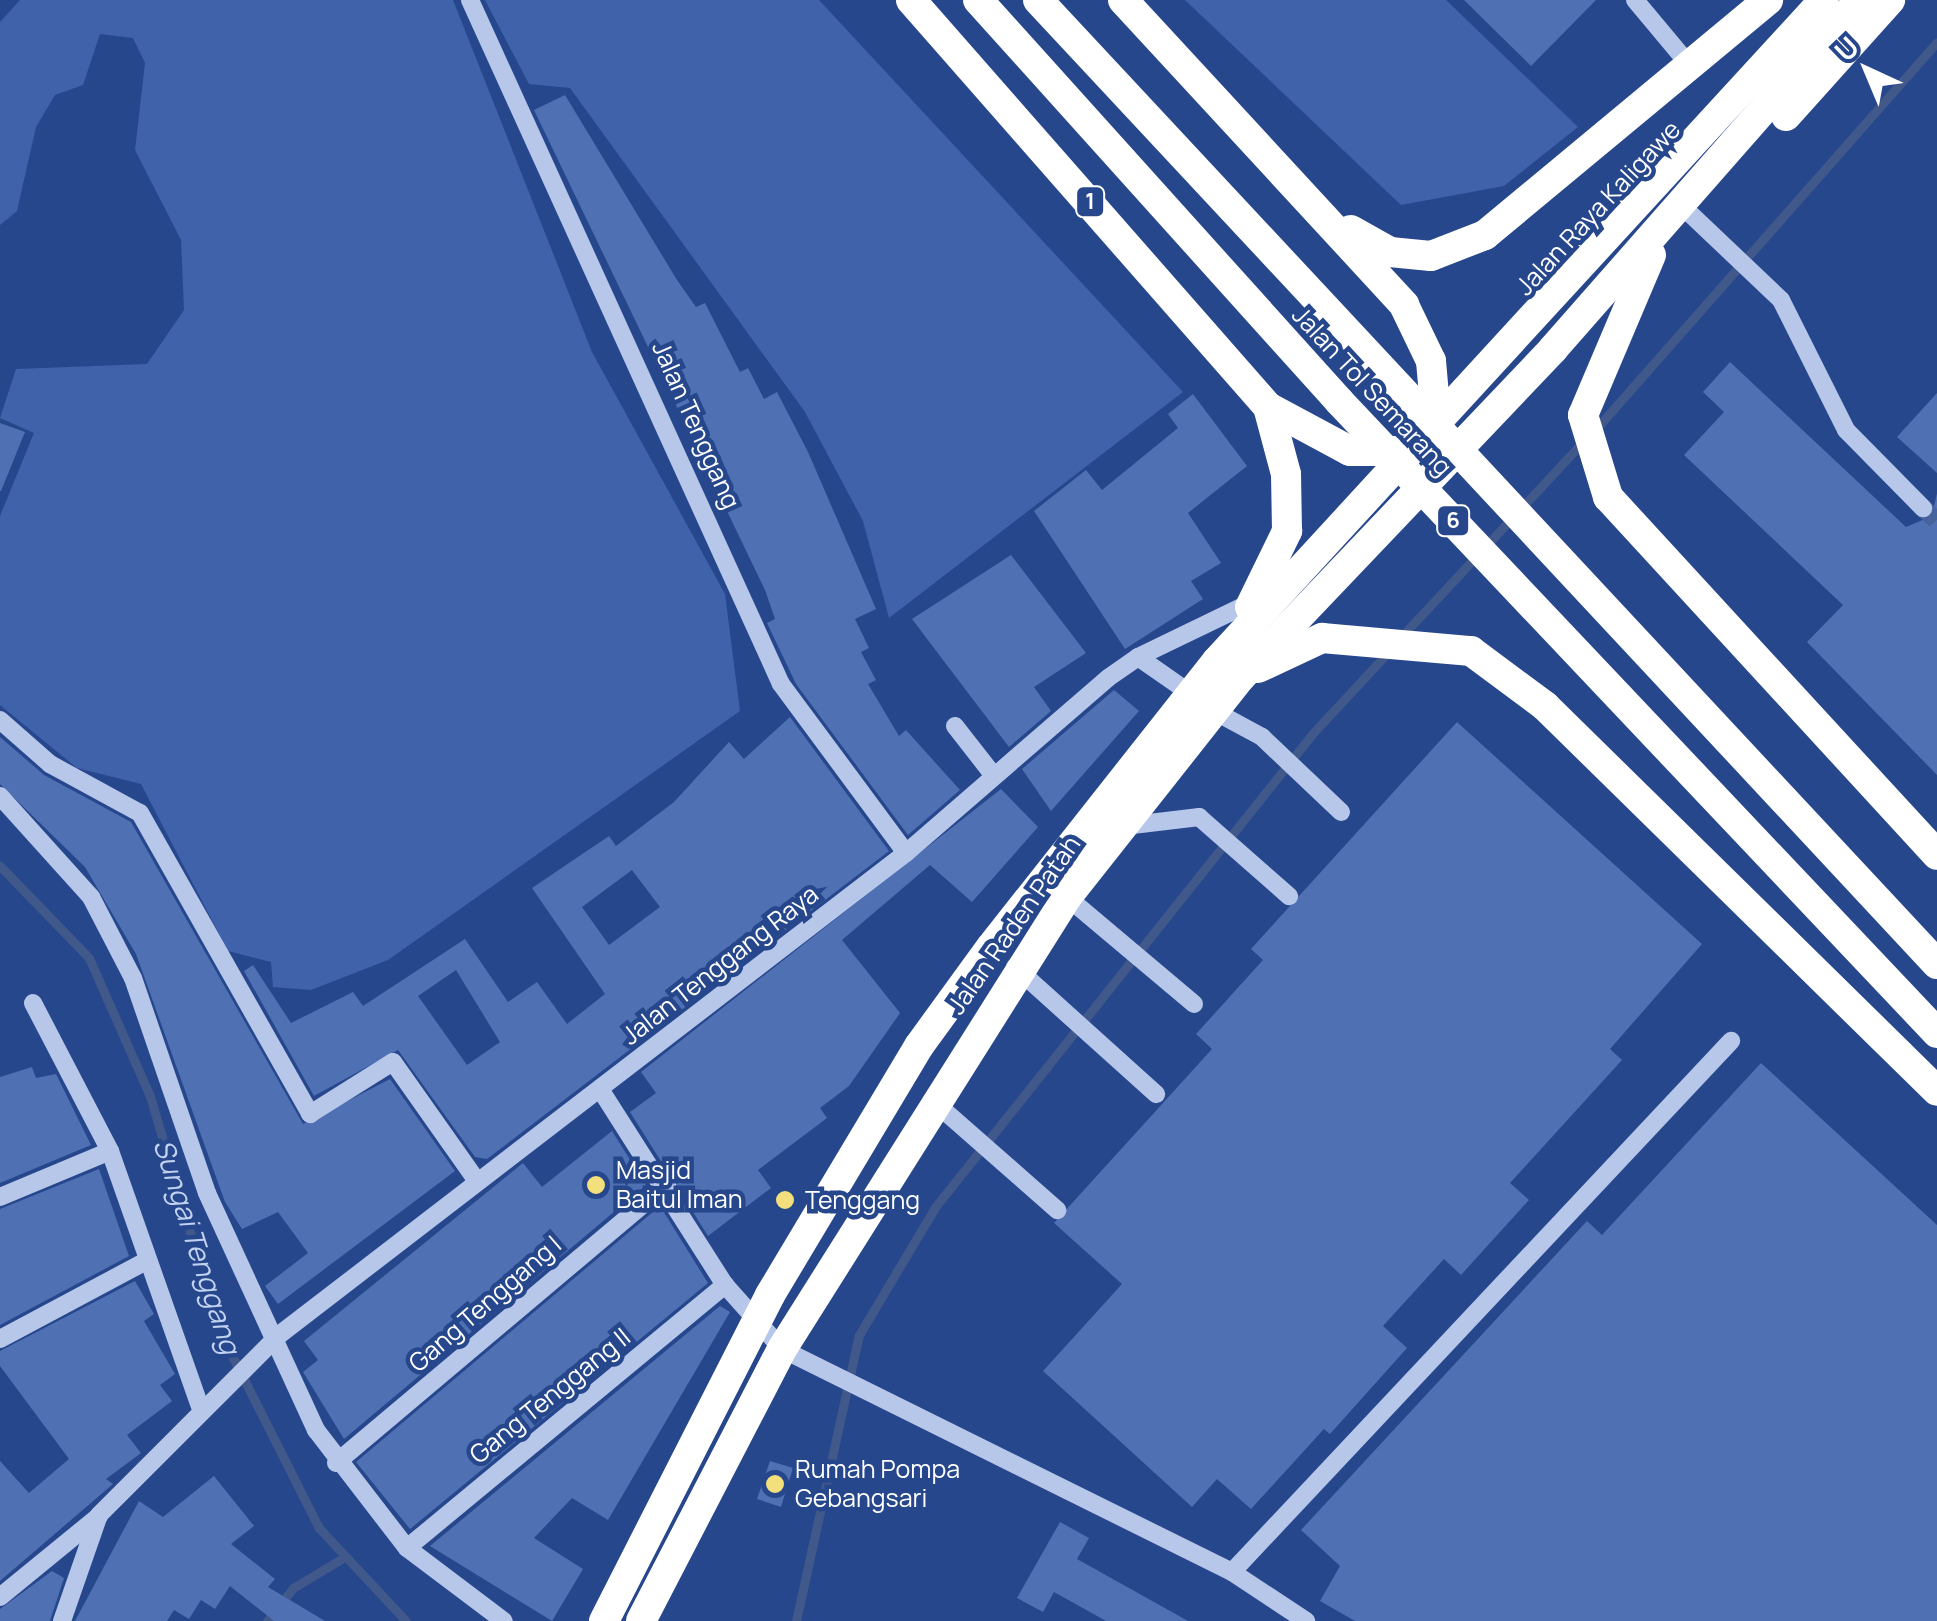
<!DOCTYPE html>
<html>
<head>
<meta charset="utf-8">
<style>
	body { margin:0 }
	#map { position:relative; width:1937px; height:1621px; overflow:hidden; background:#27478d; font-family:Manrope,sans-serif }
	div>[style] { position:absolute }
	.green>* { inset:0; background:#3f62ab }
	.stream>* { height:9px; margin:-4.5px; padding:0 4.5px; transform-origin:4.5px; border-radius:4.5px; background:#40588a }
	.building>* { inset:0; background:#4f70b3 }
	.minor-tunnel>* { height:18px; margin-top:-9px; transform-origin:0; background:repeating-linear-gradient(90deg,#47639e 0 18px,transparent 0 27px) }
	.minor>* { height:18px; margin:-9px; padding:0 9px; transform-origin:9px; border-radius:9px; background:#b6c7ea }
	.highway>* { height:30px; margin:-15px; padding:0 15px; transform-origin:15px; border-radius:15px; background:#fff }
	.highway-bridge>* { height:30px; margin:-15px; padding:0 15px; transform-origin:15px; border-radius:15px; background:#fff }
	.dots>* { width:28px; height:28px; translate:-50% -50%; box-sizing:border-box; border:5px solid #27478d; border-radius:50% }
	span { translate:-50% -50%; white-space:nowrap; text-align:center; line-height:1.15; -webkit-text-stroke:9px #27478d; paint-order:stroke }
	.shield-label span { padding:2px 8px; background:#27478d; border:2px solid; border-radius:8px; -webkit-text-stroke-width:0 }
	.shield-label { font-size:22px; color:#fff; font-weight:700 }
	.street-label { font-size:25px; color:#fff }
	.poi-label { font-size:25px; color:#fff }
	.left { translate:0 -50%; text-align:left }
	.water-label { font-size:28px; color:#c2d2f1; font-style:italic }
	.north { position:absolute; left:1817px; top:20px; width:100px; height:100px; -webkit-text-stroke:8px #27478d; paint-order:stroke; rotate:316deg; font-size:28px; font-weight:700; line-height:40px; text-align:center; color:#fff }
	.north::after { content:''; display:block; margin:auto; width:35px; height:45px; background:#fff; clip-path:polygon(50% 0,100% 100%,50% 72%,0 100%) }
</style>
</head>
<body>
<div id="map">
	<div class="green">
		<div style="clip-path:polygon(20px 0,453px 0,592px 352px,725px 594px,740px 711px,388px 960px,311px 990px,273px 987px,271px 962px,228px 951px,141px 784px,77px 768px,0 705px,0 516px,34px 433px,0 418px,16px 369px,147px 364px,184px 310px,181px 240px,135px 150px,145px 63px,133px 38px,100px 34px,83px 85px,55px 95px,36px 127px,17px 211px,0 225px,0 22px)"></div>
		<div style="clip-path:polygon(485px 0,819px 0,1183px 392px,889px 618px,863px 521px,805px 412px,570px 88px,529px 84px)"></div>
		<div style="clip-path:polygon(1185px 0,1446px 0,1578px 127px,1504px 186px,1401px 205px)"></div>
	</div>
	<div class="stream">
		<div style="left:1595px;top:430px;width:517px;rotate:-48.61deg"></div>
		<div style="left:1400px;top:638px;width:270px;rotate:-47deg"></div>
		<div style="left:0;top:866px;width:128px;rotate:45.9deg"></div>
		<div style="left:89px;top:958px;width:151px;rotate:66.2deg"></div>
		<div style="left:150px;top:1096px;width:244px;rotate:73.6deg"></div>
		<div style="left:219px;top:1330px;width:222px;rotate:63.2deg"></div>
		<div style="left:319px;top:1528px;width:127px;rotate:46.9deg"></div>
		<div style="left:267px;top:1621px;width:42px;rotate:-51.8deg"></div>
		<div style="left:293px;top:1588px;width:56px;rotate:-31.1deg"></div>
		<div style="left:796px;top:1621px;width:293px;rotate:-77.6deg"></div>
		<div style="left:859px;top:1335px;width:150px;rotate:-59.2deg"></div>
		<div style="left:936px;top:1206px;width:605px;rotate:-51.44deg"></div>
		<div style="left:1313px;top:733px;width:113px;rotate:-47.1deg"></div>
	</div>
	<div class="building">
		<div style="clip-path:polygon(1464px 0,1596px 0,1531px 66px)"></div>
		<div style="clip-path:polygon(565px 95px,677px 280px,696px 307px,705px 303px,740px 372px,748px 368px,764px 399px,777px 392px,808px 452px,876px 609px,855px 619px,869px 648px,861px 652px,876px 680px,868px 684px,899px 736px,906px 730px,960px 790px,908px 835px,796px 684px,767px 623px,775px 619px,765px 590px,534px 110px)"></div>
		<div style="clip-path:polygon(1730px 362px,1906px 527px,1932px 516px,1937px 493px,1937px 775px,1807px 642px,1843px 605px,1684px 455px,1724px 412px,1703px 392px)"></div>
		<div style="clip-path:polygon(1937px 393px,1937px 473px,1897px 437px)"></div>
		<div style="clip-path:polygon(1193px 394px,1247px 466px,1188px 513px,1221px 563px,1191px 581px,1203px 599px,1125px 649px,1034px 511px,1086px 470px,1102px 490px,1178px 428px,1168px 414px)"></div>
		<div style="clip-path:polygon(0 423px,25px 432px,1px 491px,0 491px)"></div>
		<div style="clip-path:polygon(1011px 555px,1086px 653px,1034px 687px,1051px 711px,1009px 747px,912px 619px)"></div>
		<div style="clip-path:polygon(1114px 690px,1139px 711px,1051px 811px,1022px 769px)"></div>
		<div style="clip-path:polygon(evenodd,790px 717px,889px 851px,487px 1159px,475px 1157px,398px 1050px,314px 1096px,244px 971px,253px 965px,291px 1023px,353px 992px,363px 1006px,465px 939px,508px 1002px,537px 982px,567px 1024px,605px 994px,532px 888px,609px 836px,616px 846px,674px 802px,729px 742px,744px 759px,790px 717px,632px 870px,660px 907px,609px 945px,582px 907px,632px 870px,790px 717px,456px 970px,500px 1042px,467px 1065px,418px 996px,456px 970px)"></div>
		<div style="clip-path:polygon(1457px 722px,1702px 944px,1610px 1049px,1622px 1060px,1510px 1183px,1529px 1200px,1461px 1275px,1444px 1259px,1383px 1326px,1407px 1348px,1330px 1434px,1324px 1429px,1251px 1509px,1217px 1479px,1192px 1507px,1043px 1371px,1122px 1284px,1054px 1223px,1212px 1049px,1196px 1034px,1263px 960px,1251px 949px)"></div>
		<div style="clip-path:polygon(0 737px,44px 775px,131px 822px,303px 1124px,390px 1079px,455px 1171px,278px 1304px,265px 1286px,308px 1253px,278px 1212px,242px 1229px,225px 1202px,136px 954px,85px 867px,0 784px)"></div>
		<div style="clip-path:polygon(1001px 789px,1038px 827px,972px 902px,930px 865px,842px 940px,900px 1013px,849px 1086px,820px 1108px,827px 1118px,758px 1170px,771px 1188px,708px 1236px,630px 1112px,656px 1093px,641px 1072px)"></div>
		<div style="clip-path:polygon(1761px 1063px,1937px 1225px,1937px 1621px,1355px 1621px,1320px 1601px,1340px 1566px,1301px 1530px,1587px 1221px,1602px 1235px)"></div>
		<div style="clip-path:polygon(32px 1067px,36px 1078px,56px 1074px,91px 1145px,0 1183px,0 1077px)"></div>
		<div style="clip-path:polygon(612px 1131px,646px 1185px,344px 1439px,303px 1372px,318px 1360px,304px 1341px,523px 1163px,542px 1187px)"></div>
		<div style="clip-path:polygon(99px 1169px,129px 1256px,0 1325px,0 1209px)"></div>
		<div style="clip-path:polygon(660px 1206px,708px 1283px,410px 1529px,356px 1462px)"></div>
		<div style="clip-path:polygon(135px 1281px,154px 1314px,144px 1321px,175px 1374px,160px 1385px,172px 1401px,127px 1435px,141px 1453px,106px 1479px,113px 1484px,0 1581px,0 1461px,29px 1493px,69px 1459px,0 1366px,0 1351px)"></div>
		<div style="clip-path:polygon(720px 1306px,730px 1312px,608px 1520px,572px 1498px,534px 1538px,583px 1569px,552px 1621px,430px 1546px)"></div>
		<div style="clip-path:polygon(770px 1461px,793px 1468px,781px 1507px,757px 1499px)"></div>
		<div style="clip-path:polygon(214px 1476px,254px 1526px,231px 1544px,275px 1579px,268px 1587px,325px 1621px,274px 1621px,230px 1586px,215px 1609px,201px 1600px,189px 1619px,174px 1610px,167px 1621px,75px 1621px,139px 1501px,163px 1517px)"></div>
		<div style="clip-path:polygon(1060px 1522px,1089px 1538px,1077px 1559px,1188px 1621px,1106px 1621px,1054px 1592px,1043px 1612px,1017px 1598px)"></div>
		<div style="clip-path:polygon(52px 1571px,64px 1578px,50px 1621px,0 1621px,0 1609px)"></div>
	</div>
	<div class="minor-tunnel">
		<div style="left:1923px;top:508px;width:19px;rotate:43deg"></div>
	</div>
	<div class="minor">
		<div style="left:470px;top:0;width:751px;rotate:65.55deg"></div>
		<div style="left:781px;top:684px;width:210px;rotate:53.5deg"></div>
		<div style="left:1635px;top:0;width:87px;rotate:50.1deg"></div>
		<div style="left:1681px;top:205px;width:138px;rotate:43.5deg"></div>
		<div style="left:1781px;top:300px;width:145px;rotate:63.4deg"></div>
		<div style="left:1846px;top:430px;width:110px;rotate:45.4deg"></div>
		<div style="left:1138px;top:657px;width:129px;rotate:-25.8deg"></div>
		<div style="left:1214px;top:711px;width:55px;rotate:28.4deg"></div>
		<div style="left:1262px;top:737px;width:109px;rotate:43.5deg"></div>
		<div style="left:0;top:720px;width:67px;rotate:41.3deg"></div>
		<div style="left:50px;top:764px;width:102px;rotate:28.6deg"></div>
		<div style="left:140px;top:813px;width:346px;rotate:60.5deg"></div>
		<div style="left:310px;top:1114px;width:98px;rotate:-32.1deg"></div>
		<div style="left:393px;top:1062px;width:141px;rotate:54.8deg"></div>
		<div style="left:955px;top:726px;width:63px;rotate:52deg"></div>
		<div style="left:0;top:796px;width:136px;rotate:48deg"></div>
		<div style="left:91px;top:897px;width:91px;rotate:62.6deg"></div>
		<div style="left:133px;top:978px;width:227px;rotate:71deg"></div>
		<div style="left:207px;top:1193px;width:261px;rotate:65.3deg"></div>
		<div style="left:316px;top:1430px;width:149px;rotate:52.4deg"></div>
		<div style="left:407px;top:1548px;width:121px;rotate:37deg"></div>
		<div style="left:1124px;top:826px;width:76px;rotate:-6.8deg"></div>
		<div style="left:1199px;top:817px;width:120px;rotate:41.3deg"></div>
		<div style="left:1067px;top:897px;width:166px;rotate:40.1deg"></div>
		<div style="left:1015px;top:967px;width:190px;rotate:42deg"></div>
		<div style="left:33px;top:1003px;width:167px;rotate:62.5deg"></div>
		<div style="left:110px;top:1151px;width:270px;rotate:70.6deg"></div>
		<div style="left:600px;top:1089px;width:232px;rotate:57.5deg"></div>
		<div style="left:725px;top:1285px;width:86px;rotate:48.3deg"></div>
		<div style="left:782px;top:1349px;width:502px;rotate:26.36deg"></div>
		<div style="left:1232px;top:1572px;width:89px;rotate:33.5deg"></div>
		<div style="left:932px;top:1100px;width:167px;rotate:41.3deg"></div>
		<div style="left:0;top:1197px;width:119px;rotate:-22.7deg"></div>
		<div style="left:0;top:1339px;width:163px;rotate:-28.1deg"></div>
		<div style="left:336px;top:1463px;width:433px;rotate:-40.1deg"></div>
		<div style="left:407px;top:1548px;width:413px;rotate:-39.6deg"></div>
		<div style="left:1232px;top:1572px;width:729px;rotate:-46.78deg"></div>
		<div style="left:0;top:1597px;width:128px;rotate:-39.3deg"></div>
		<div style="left:62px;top:1621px;width:112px;rotate:-70.8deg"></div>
		<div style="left:99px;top:1515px;width:255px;rotate:-45deg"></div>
		<div style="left:279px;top:1335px;width:791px;rotate:-37.55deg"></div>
		<div style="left:906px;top:853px;width:267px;rotate:-40.9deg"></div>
		<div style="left:1108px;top:678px;width:37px;rotate:-35deg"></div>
		<div style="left:1138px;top:657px;width:65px;rotate:34.9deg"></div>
	</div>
	<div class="highway">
		<div style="left:911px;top:0;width:541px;rotate:48.74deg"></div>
		<div style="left:1268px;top:407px;width:93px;rotate:28.2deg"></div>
		<div style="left:1350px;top:451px;width:54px"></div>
		<div style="left:1123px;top:0;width:415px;rotate:47.3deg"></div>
		<div style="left:1404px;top:305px;width:62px;rotate:64.3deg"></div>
		<div style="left:1431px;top:361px;width:34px;rotate:85deg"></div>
		<div style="left:1434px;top:395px;width:44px;rotate:112.5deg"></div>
		<div style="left:1786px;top:116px;width:156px;rotate:-48.1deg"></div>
		<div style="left:1351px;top:230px;width:45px;rotate:29.4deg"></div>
		<div style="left:1390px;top:252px;width:41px;rotate:5.6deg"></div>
		<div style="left:1431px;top:256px;width:58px;rotate:-21.3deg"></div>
		<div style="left:1485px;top:235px;width:368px;rotate:-39.7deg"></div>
		<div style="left:1651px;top:255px;width:174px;rotate:113deg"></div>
		<div style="left:1583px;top:415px;width:86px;rotate:73deg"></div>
		<div style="left:1608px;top:497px;width:486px;rotate:47.4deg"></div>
		<div style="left:1250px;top:607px;width:85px;rotate:-64deg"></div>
		<div style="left:1287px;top:531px;width:57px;rotate:-91deg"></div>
		<div style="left:1286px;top:474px;width:69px;rotate:-105deg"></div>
		<div style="left:1258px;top:668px;width:71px;rotate:-25.1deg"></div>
		<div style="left:1322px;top:638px;width:150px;rotate:5deg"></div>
		<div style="left:1471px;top:651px;width:92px;rotate:36.6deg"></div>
		<div style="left:1545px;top:706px;width:549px;rotate:44.48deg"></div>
		<div style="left:604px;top:1621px;width:366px;rotate:-63deg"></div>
		<div style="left:770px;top:1295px;width:290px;rotate:-59.1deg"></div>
		<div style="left:919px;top:1046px;width:122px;rotate:-54deg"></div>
		<div style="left:991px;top:947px;width:365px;rotate:-51.7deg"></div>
		<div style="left:1217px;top:661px;width:897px;rotate:-47.44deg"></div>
		<div style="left:641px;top:1621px;width:306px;rotate:-62.6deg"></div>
		<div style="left:782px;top:1349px;width:534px;rotate:-57.77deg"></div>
		<div style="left:1067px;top:897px;width:280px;rotate:-51.7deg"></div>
		<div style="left:1241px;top:677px;width:453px;rotate:-46.4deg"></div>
		<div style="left:1553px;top:349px;width:465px;rotate:-48.7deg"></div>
	</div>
	<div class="highway-bridge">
		<div style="left:978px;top:0;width:540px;rotate:48deg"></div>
		<div style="left:1339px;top:401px;width:870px;rotate:46.58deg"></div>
		<div style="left:1038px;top:0;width:1318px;rotate:47deg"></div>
	</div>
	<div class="dots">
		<div style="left:596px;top:1185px;background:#f3df7b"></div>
		<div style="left:785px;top:1200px;background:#f3df7b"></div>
		<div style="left:775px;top:1484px;background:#f3df7b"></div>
	</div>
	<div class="shield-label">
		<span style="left:1090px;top:202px">1</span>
		<span style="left:1453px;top:521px">6</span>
	</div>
	<div class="street-label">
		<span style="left:1598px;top:208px;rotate:-47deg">Jalan Raya Kaligawe</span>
		<span style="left:1372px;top:391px;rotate:47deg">Jalan Tol Semarang</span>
		<span style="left:696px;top:425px;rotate:66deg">Jalan Tenggang</span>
		<span style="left:1014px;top:925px;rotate:-55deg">Jalan Raden Patah</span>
		<span style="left:720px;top:965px;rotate:-38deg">Jalan Tenggang Raya</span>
		<span style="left:485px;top:1304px;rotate:-41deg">Gang Tenggang I</span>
		<span style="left:550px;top:1396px;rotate:-39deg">Gang Tenggang II</span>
	</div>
	<div class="poi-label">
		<span class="left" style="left:616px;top:1185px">Masjid<br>Baitul Iman</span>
		<span class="left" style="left:805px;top:1200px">Tenggang</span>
		<span class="left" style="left:795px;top:1484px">Rumah Pompa<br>Gebangsari</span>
	</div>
	<div class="water-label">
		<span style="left:198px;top:1246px;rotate:72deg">Sungai Tenggang</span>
	</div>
	<div class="north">U</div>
</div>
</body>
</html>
